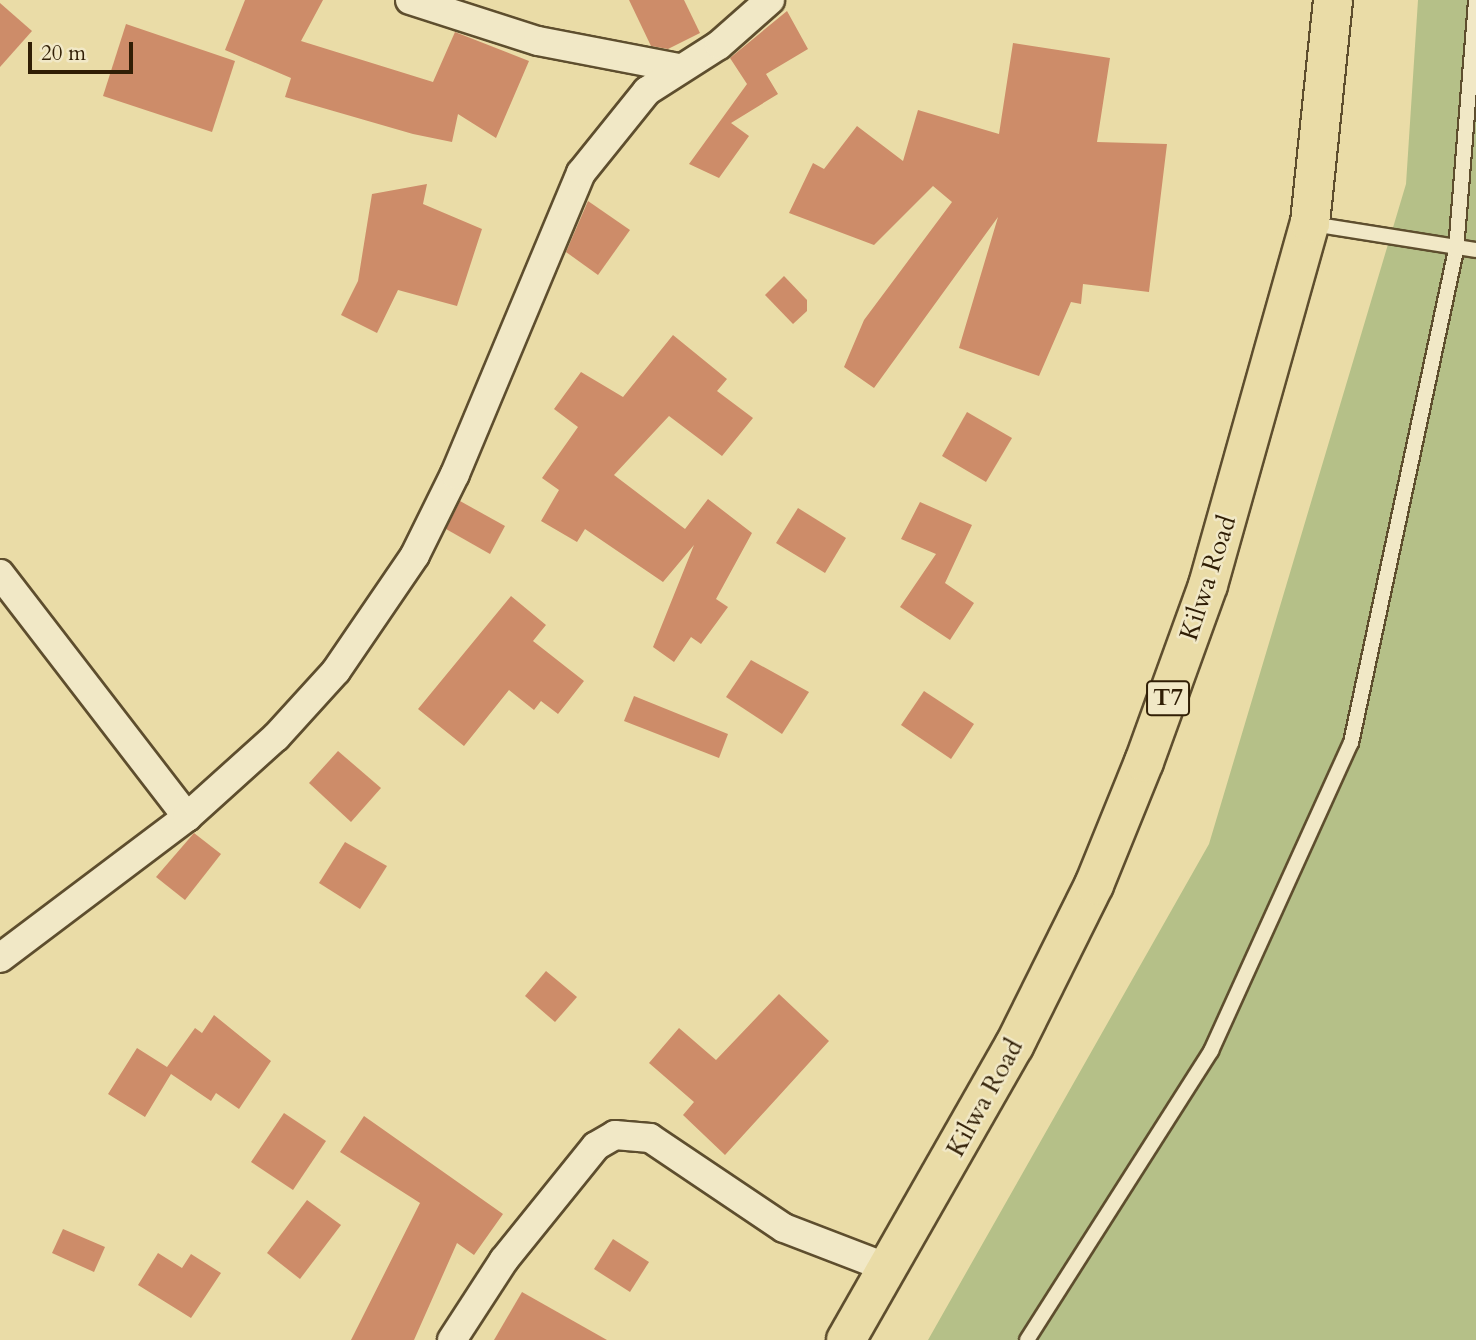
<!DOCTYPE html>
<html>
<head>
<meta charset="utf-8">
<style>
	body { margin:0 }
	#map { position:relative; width:1476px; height:1340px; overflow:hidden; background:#eadca7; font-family:Cardo,serif }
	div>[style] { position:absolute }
	.green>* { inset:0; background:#b5c088 }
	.building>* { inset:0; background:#cd8c69 }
	.roads { filter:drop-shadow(2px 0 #5e4e2e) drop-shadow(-2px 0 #5e4e2e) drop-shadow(0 2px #5e4e2e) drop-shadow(0 -2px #5e4e2e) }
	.lane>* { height:14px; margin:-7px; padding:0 7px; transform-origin:7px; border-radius:7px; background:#f1e8c6 }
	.street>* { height:28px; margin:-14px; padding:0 14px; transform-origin:14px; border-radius:14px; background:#f1e8c6 }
	.highway>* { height:38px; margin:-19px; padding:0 19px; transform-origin:19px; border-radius:19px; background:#eadca7 }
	span { translate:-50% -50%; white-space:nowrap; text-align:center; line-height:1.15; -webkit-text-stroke:5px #f1e8c6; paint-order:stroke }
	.shield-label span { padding:2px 5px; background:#f1e8c6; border:2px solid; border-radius:5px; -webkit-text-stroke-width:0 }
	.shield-label { font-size:24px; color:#301e05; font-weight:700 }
	.street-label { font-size:26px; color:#301e05 }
	.scale { position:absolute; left:28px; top:42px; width:105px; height:32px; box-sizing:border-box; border:4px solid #301e05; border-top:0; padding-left:9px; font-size:21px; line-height:24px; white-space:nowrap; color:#301e05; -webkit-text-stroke:5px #f1e8c6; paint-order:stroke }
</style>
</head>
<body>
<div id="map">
	<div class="green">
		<div style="clip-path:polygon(1418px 0,1476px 0,1476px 1340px,928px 1340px,1209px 844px,1406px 184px)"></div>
	</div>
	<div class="building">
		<div style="clip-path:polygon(245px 0,323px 0,301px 41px,433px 82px,455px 32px,529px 61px,496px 138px,458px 114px,452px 142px,413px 134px,285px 97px,291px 78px,225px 50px)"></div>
		<div style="clip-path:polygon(629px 0,684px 0,700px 33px,668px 49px,651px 46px)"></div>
		<div style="clip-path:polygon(0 3px,32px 31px,0 67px)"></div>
		<div style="clip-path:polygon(787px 11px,808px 49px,766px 74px,778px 94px,731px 123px,749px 136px,719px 178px,689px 164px,747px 84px,730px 58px)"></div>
		<div style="clip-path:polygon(126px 24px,235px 61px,212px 132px,103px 96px)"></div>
		<div style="clip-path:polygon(1013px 43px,1110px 58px,1097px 142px,1167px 144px,1149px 292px,1083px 284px,1081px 304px,1071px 302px,1039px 376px,959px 348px,998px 217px,874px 388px,844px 367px,864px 320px,952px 202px,933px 186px,874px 245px,789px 213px,813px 163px,824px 169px,857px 126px,903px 161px,918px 110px,999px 134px)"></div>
		<div style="clip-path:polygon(427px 184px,423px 204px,482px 229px,457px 306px,398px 290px,377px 333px,341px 315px,358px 281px,372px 194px)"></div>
		<div style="clip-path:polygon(588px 201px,630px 230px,598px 275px,566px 252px)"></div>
		<div style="clip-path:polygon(784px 276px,807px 300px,807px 311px,793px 324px,765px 295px)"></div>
		<div style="clip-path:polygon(673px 335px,727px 379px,717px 391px,753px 418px,722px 456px,669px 416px,614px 475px,685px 529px,708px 499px,752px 533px,716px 599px,728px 607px,701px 644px,691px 637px,674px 662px,653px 647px,694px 545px,663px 582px,585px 529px,577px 542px,541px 521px,559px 490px,542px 478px,578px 427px,554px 409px,581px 372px,623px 397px)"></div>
		<div style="clip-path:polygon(967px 412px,1012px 438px,986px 482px,942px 456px)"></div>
		<div style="clip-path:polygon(460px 501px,505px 526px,490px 554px,446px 529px)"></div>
		<div style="clip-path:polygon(920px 502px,972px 525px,945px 583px,974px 603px,950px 640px,900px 607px,936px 554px,901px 539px)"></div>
		<div style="clip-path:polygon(798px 508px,846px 538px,825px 573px,776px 543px)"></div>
		<div style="clip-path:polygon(511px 596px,546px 625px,533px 641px,584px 681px,558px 714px,541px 701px,534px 710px,509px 690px,464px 746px,418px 709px)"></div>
		<div style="clip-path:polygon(751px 660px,809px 692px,782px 734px,726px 697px)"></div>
		<div style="clip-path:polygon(924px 691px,974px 724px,951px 759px,901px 725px)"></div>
		<div style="clip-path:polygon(634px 696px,728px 734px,719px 758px,624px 721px)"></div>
		<div style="clip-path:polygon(338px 751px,381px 788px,351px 822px,309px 783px)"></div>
		<div style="clip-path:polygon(194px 833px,221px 854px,185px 900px,156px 877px)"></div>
		<div style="clip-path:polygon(345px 842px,387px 866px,360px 909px,319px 883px)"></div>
		<div style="clip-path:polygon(546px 971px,577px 997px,555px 1022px,525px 996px)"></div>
		<div style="clip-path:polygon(779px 994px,829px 1041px,725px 1155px,683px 1115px,694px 1102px,649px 1063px,679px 1028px,716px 1060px)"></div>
		<div style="clip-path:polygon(214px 1015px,271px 1061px,239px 1109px,216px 1093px,211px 1101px,171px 1074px,145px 1117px,108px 1094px,137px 1048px,167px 1067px,195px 1028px,202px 1033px)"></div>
		<div style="clip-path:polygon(284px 1113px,326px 1141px,293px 1190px,251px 1162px)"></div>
		<div style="clip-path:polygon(364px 1116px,503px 1214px,474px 1255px,457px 1243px,414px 1340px,351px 1340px,420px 1203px,340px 1152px)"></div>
		<div style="clip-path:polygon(307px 1200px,341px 1225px,300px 1279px,267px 1253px)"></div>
		<div style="clip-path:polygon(63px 1229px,105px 1247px,94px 1272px,52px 1253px)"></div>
		<div style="clip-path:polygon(613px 1239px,649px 1262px,630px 1292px,594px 1269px)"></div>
		<div style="clip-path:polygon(158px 1253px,182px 1268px,191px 1254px,221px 1273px,191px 1318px,138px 1285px)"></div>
		<div style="clip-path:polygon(522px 1292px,607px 1340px,494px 1340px)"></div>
	</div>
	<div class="roads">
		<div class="lane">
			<div style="left:1312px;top:224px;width:166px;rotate:9deg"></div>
			<div style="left:1027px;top:1340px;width:343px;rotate:-57.5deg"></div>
			<div style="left:1211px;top:1051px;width:338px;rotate:-65.6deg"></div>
			<div style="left:1351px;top:743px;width:504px;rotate:-77.98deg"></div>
			<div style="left:1456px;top:250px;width:251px;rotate:-85.4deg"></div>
		</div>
		<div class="street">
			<div style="left:410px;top:0;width:134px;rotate:17.8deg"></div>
			<div style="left:538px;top:41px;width:143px;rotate:10.9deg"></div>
			<div style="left:0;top:574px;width:307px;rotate:52.4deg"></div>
			<div style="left:0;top:958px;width:234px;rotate:-37deg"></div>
			<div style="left:187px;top:817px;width:120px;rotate:-42deg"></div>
			<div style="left:276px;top:737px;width:89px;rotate:-47.7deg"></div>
			<div style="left:336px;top:671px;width:140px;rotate:-55.7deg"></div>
			<div style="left:415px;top:555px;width:90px;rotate:-63.7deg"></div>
			<div style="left:455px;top:474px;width:326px;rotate:-67.3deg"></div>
			<div style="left:581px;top:173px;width:105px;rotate:-51.2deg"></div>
			<div style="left:647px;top:91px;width:85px;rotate:-32.6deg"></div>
			<div style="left:719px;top:45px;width:68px;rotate:-41.4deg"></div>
			<div style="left:452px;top:1340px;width:95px;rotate:-57deg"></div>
			<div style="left:504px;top:1260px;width:146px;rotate:-51.1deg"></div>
			<div style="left:596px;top:1146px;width:22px;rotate:-30deg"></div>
			<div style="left:615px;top:1135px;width:35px;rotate:5deg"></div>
			<div style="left:650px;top:1138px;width:161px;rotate:33.9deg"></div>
			<div style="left:784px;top:1228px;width:115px;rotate:21deg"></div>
		</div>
		<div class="highway">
			<div style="left:846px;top:1340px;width:339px;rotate:-60.3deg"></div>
			<div style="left:1014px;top:1046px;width:180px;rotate:-63.6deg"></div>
			<div style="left:1094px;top:885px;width:133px;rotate:-67.9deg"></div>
			<div style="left:1144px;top:762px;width:188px;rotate:-70.1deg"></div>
			<div style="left:1208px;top:585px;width:376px;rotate:-74.3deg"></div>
			<div style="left:1310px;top:223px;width:224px;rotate:-84.1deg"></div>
		</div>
	</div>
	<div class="shield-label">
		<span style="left:1168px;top:698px">T7</span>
	</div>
	<div class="street-label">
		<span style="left:1208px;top:578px;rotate:-72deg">Kilwa Road</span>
		<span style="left:985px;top:1098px;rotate:-61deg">Kilwa Road</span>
	</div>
	<div class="scale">20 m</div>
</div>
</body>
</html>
